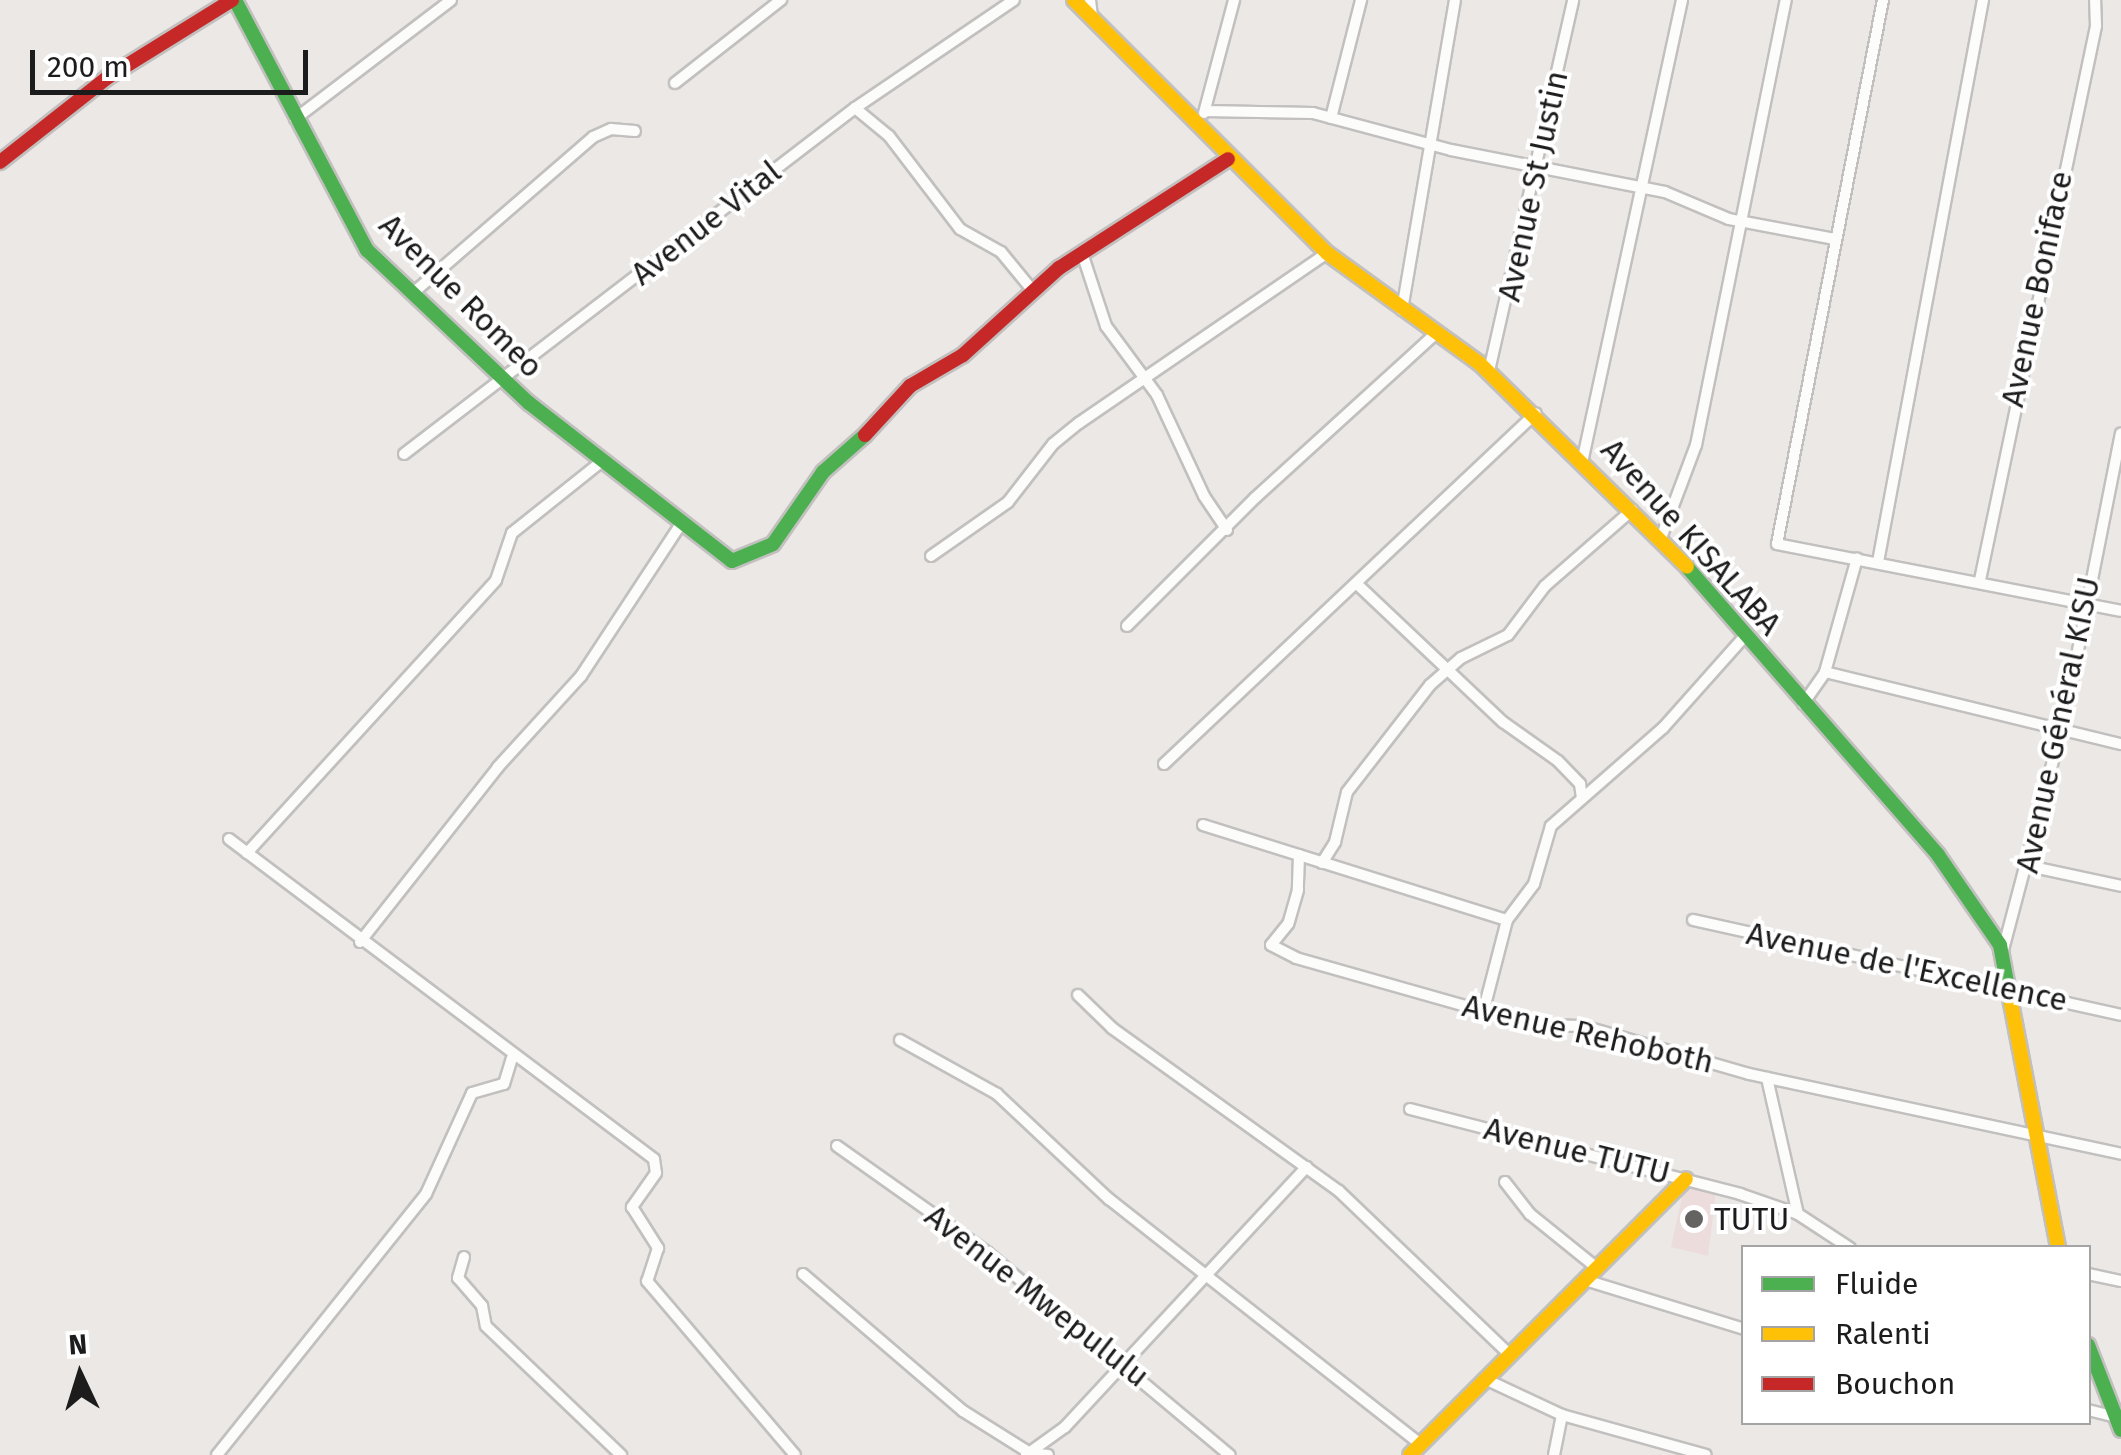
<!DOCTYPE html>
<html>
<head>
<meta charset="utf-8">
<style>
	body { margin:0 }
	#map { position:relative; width:2121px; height:1455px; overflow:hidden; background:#ebe8e5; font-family:"Fira Sans",sans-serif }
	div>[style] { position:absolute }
	.commercial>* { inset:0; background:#ecdcdb }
	.roads { filter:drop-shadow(2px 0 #c2c0bf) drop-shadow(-2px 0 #c2c0bf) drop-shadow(0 2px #c2c0bf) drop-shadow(0 -2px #c2c0bf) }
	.street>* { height:10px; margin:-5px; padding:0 5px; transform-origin:5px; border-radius:5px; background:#fcfcfb }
	.fast>* { height:14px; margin:-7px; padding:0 7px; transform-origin:7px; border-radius:7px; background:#4caf50 }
	.slow>* { height:14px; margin:-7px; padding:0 7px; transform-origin:7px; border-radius:7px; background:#ffc107 }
	.jam>* { height:14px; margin:-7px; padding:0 7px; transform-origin:7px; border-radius:7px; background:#c62828 }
	.dots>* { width:28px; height:28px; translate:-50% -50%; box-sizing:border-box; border:5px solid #fff; border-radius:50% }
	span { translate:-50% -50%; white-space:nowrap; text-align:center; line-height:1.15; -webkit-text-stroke:8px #fff; paint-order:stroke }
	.street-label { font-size:32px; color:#1c1c1c }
	.poi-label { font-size:32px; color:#1c1c1c }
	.left { translate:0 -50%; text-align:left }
	.legend { position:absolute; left:1741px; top:1245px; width:350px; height:180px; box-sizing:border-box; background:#fff; border:2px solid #a4a4a4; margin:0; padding:12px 18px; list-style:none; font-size:30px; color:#1c1c1c }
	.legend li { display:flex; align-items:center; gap:20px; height:50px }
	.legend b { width:50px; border:2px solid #a4a4a4 }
	.north { position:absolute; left:30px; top:1325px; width:100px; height:100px; -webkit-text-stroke:8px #fff; paint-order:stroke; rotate:356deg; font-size:28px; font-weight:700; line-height:40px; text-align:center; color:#1c1c1c }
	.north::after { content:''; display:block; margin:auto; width:35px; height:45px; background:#1c1c1c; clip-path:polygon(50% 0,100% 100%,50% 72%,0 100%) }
	.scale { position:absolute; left:30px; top:50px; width:278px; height:45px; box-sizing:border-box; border:5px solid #1c1c1c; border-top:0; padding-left:12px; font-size:30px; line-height:35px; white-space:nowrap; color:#1c1c1c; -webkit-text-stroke:8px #fff; paint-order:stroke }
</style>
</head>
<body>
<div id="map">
	<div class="commercial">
		<div style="clip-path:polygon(1685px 1184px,1716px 1191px,1708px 1256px,1671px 1247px)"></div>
	</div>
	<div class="roads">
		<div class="street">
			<div style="left:1090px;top:0;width:17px;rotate:83deg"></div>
			<div style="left:1883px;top:0;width:554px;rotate:101.03deg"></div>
			<div style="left:1777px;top:544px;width:350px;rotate:11deg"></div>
			<div style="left:675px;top:83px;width:135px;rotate:-38.1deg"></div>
			<div style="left:855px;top:108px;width:44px;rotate:39.5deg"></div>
			<div style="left:889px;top:136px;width:117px;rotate:52.6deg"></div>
			<div style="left:960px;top:229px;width:47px;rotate:29.3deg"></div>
			<div style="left:1001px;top:252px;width:50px;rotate:50.6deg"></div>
			<div style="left:1205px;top:111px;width:108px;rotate:1.1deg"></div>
			<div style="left:1313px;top:113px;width:143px;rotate:15deg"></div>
			<div style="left:1451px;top:150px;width:218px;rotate:11.1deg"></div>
			<div style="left:1665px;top:192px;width:69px;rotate:22.9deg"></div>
			<div style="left:1729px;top:219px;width:108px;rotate:10.7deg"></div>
			<div style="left:1204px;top:113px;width:117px;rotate:-75.1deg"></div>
			<div style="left:1331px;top:118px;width:122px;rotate:-75.7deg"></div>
			<div style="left:295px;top:119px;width:196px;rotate:-37.3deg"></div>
			<div style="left:1082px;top:253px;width:77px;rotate:71.8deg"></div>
			<div style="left:1106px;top:326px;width:86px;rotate:53.5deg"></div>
			<div style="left:1157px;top:395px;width:111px;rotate:65deg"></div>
			<div style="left:1204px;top:496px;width:41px;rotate:55.9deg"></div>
			<div style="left:413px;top:293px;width:238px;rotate:-40.9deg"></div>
			<div style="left:593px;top:137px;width:20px;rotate:-24deg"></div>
			<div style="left:611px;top:129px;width:24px;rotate:5deg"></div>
			<div style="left:1402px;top:310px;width:314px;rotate:-80.3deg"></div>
			<div style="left:1489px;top:371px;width:380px;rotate:-77.2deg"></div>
			<div style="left:404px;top:454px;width:568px;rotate:-37.49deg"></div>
			<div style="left:855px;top:108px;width:192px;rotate:-34.2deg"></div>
			<div style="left:1583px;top:458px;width:469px;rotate:-77.8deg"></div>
			<div style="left:1661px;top:538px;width:99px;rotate:-69.4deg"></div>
			<div style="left:1696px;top:445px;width:454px;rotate:-78.6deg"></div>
			<div style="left:931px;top:556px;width:94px;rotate:-35deg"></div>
			<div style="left:1008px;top:502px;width:73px;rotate:-52.2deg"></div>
			<div style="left:1053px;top:444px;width:33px;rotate:-39deg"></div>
			<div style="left:1079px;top:423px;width:301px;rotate:-34.4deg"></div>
			<div style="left:1878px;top:562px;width:572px;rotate:-79.42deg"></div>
			<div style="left:1980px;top:580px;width:566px;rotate:-78.17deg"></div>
			<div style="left:2096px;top:26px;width:26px;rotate:-92deg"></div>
			<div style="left:1357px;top:584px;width:201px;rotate:43.4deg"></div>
			<div style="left:1503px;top:722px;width:67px;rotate:35.3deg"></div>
			<div style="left:1558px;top:761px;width:32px;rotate:46deg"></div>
			<div style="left:1580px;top:784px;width:14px;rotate:82deg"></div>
			<div style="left:1127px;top:626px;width:181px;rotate:-45deg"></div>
			<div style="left:1255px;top:498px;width:244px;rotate:-42.3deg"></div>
			<div style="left:1825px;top:672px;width:305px;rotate:13.7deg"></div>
			<div style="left:1803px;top:704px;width:39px;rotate:-55deg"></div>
			<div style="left:1825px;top:672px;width:118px;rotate:-74.3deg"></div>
			<div style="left:1164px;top:764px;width:511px;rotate:-43.34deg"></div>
			<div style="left:1203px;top:825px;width:318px;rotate:17.4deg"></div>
			<div style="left:229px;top:839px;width:532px;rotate:36.98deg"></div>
			<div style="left:654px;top:1159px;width:14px;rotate:82deg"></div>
			<div style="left:656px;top:1173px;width:42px;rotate:125.2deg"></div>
			<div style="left:632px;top:1207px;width:49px;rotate:57.6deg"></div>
			<div style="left:658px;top:1248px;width:35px;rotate:108deg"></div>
			<div style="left:647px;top:1281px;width:228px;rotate:49.6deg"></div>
			<div style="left:247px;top:853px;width:369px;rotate:-47.6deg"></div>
			<div style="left:496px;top:580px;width:50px;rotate:-71.2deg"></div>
			<div style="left:512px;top:533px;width:114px;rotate:-38.6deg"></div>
			<div style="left:1299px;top:855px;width:35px;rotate:92deg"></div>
			<div style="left:1298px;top:890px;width:35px;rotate:106deg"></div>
			<div style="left:1288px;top:924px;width:27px;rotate:129deg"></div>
			<div style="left:1271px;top:945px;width:28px;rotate:27deg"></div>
			<div style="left:1296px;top:958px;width:245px;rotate:15.8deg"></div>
			<div style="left:1532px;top:1025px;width:51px;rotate:1.1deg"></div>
			<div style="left:1583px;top:1026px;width:173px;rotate:16.1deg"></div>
			<div style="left:1749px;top:1074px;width:381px;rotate:12.1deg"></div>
			<div style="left:1322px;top:863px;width:25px;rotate:-58deg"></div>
			<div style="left:1335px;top:842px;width:51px;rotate:-76.5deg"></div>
			<div style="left:1347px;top:792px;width:135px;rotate:-52.2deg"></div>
			<div style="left:1430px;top:685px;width:41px;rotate:-41.1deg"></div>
			<div style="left:1461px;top:658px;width:52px;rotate:-26.1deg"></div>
			<div style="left:1508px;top:635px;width:61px;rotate:-52.9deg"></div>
			<div style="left:1545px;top:586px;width:116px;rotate:-41.1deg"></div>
			<div style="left:2028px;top:866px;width:95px;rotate:12.1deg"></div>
			<div style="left:1693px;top:920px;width:438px;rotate:12.5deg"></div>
			<div style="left:360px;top:942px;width:223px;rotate:-51.7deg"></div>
			<div style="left:498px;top:767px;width:123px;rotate:-47.6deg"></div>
			<div style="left:581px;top:676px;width:181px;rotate:-56.7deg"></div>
			<div style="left:2003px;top:950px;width:242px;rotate:-75.2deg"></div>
			<div style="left:2065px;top:716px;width:288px;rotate:-78.8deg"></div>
			<div style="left:1078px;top:995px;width:47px;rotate:44.1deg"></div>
			<div style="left:1112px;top:1028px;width:279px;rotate:35.7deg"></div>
			<div style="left:1339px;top:1191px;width:234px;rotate:43.8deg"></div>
			<div style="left:1484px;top:1009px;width:92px;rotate:-75.5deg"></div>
			<div style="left:1507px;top:920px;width:45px;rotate:-53.1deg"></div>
			<div style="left:1534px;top:884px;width:60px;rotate:-73.7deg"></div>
			<div style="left:1551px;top:826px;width:149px;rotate:-41.2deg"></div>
			<div style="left:1663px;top:728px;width:123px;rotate:-48.3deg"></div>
			<div style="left:900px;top:1040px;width:111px;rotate:29.1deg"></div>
			<div style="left:997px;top:1094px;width:154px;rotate:43.2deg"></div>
			<div style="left:1109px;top:1199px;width:398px;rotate:38.2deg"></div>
			<div style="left:1767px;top:1078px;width:139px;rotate:77.2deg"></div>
			<div style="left:1410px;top:1109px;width:341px;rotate:14.4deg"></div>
			<div style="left:1740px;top:1194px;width:61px;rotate:19deg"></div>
			<div style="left:1798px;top:1214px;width:62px;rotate:33.2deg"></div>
			<div style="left:837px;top:1146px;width:185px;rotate:35.3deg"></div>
			<div style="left:988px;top:1253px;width:315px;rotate:39.9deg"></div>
			<div style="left:1505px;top:1182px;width:41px;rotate:52deg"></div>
			<div style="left:1530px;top:1214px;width:86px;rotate:38.9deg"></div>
			<div style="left:464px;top:1257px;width:22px;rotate:106deg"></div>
			<div style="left:458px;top:1278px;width:37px;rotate:49deg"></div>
			<div style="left:482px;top:1306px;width:20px;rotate:79deg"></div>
			<div style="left:486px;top:1326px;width:187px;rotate:43.7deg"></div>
			<div style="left:803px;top:1274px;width:211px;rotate:40.6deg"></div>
			<div style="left:963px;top:1411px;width:79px;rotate:32.1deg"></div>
			<div style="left:1030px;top:1453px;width:18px;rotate:6deg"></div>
			<div style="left:2088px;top:1274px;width:34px;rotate:12deg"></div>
			<div style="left:1585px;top:1280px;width:166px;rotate:17.1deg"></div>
			<div style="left:1485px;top:1379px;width:85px;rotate:25.1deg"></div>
			<div style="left:1562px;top:1415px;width:149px;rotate:15.5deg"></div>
			<div style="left:2088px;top:1410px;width:30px;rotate:14deg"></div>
			<div style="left:217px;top:1455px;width:334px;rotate:-51.3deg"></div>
			<div style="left:426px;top:1194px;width:111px;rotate:-65.5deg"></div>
			<div style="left:472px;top:1093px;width:33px;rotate:-16deg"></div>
			<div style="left:504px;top:1084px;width:27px;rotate:-73deg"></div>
			<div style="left:1026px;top:1455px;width:48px;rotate:-35.7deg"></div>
			<div style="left:1065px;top:1427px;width:355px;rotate:-47.1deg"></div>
			<div style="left:1554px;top:1455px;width:41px;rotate:-78.7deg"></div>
		</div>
		<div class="fast">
			<div style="left:235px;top:0;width:283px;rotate:62.2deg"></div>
			<div style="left:367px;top:250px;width:223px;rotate:43.4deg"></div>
			<div style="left:529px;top:403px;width:257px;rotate:37.9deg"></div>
			<div style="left:732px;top:561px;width:44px;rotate:-22.5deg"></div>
			<div style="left:773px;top:544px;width:88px;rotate:-55.2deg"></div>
			<div style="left:823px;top:472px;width:56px;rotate:-41.4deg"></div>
			<div style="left:1687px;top:567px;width:382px;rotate:48.9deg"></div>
			<div style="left:1938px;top:855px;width:109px;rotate:55.4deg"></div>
			<div style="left:2000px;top:945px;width:59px;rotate:79.3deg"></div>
			<div style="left:2088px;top:1345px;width:91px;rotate:68.8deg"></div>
		</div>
		<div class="slow">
			<div style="left:1074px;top:0;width:358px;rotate:45deg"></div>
			<div style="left:1327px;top:253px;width:188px;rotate:35.9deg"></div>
			<div style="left:1479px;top:363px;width:291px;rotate:44.4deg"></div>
			<div style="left:2011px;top:1003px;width:249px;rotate:79.1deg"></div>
			<div style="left:1410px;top:1455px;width:390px;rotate:-45deg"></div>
		</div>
		<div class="jam">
			<div style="left:0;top:162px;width:137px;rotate:-38.2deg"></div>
			<div style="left:108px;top:77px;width:146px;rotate:-31.8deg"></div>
			<div style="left:865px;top:435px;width:67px;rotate:-47.4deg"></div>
			<div style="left:910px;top:386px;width:61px;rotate:-30.3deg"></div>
			<div style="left:963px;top:355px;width:130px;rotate:-42.2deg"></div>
			<div style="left:1059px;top:268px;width:201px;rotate:-32.8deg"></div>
		</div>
	</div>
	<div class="dots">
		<div style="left:1694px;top:1219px;background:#646362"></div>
	</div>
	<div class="street-label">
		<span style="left:1533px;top:186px;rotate:-78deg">Avenue St Justin</span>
		<span style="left:706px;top:223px;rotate:-38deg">Avenue Vital</span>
		<span style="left:2037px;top:289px;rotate:-78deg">Avenue Boniface</span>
		<span style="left:461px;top:296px;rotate:45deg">Avenue Romeo</span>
		<span style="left:1691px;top:537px;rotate:48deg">Avenue KISALABA</span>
		<span style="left:2058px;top:725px;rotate:-78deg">Avenue Général KISU</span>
		<span style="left:1907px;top:967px;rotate:12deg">Avenue de l'Excellence</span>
		<span style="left:1588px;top:1034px;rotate:13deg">Avenue Rehoboth</span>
		<span style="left:1577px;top:1151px;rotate:14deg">Avenue TUTU</span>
		<span style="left:1037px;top:1296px;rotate:38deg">Avenue Mwepululu</span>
	</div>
	<div class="poi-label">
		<span class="left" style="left:1714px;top:1219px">TUTU</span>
	</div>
	<ul class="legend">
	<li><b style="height:12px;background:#4caf50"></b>Fluide</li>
	<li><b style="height:12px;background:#ffc107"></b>Ralenti</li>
	<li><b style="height:12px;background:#c62828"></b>Bouchon</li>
	</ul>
	<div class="north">N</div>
	<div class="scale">200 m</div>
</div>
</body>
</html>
